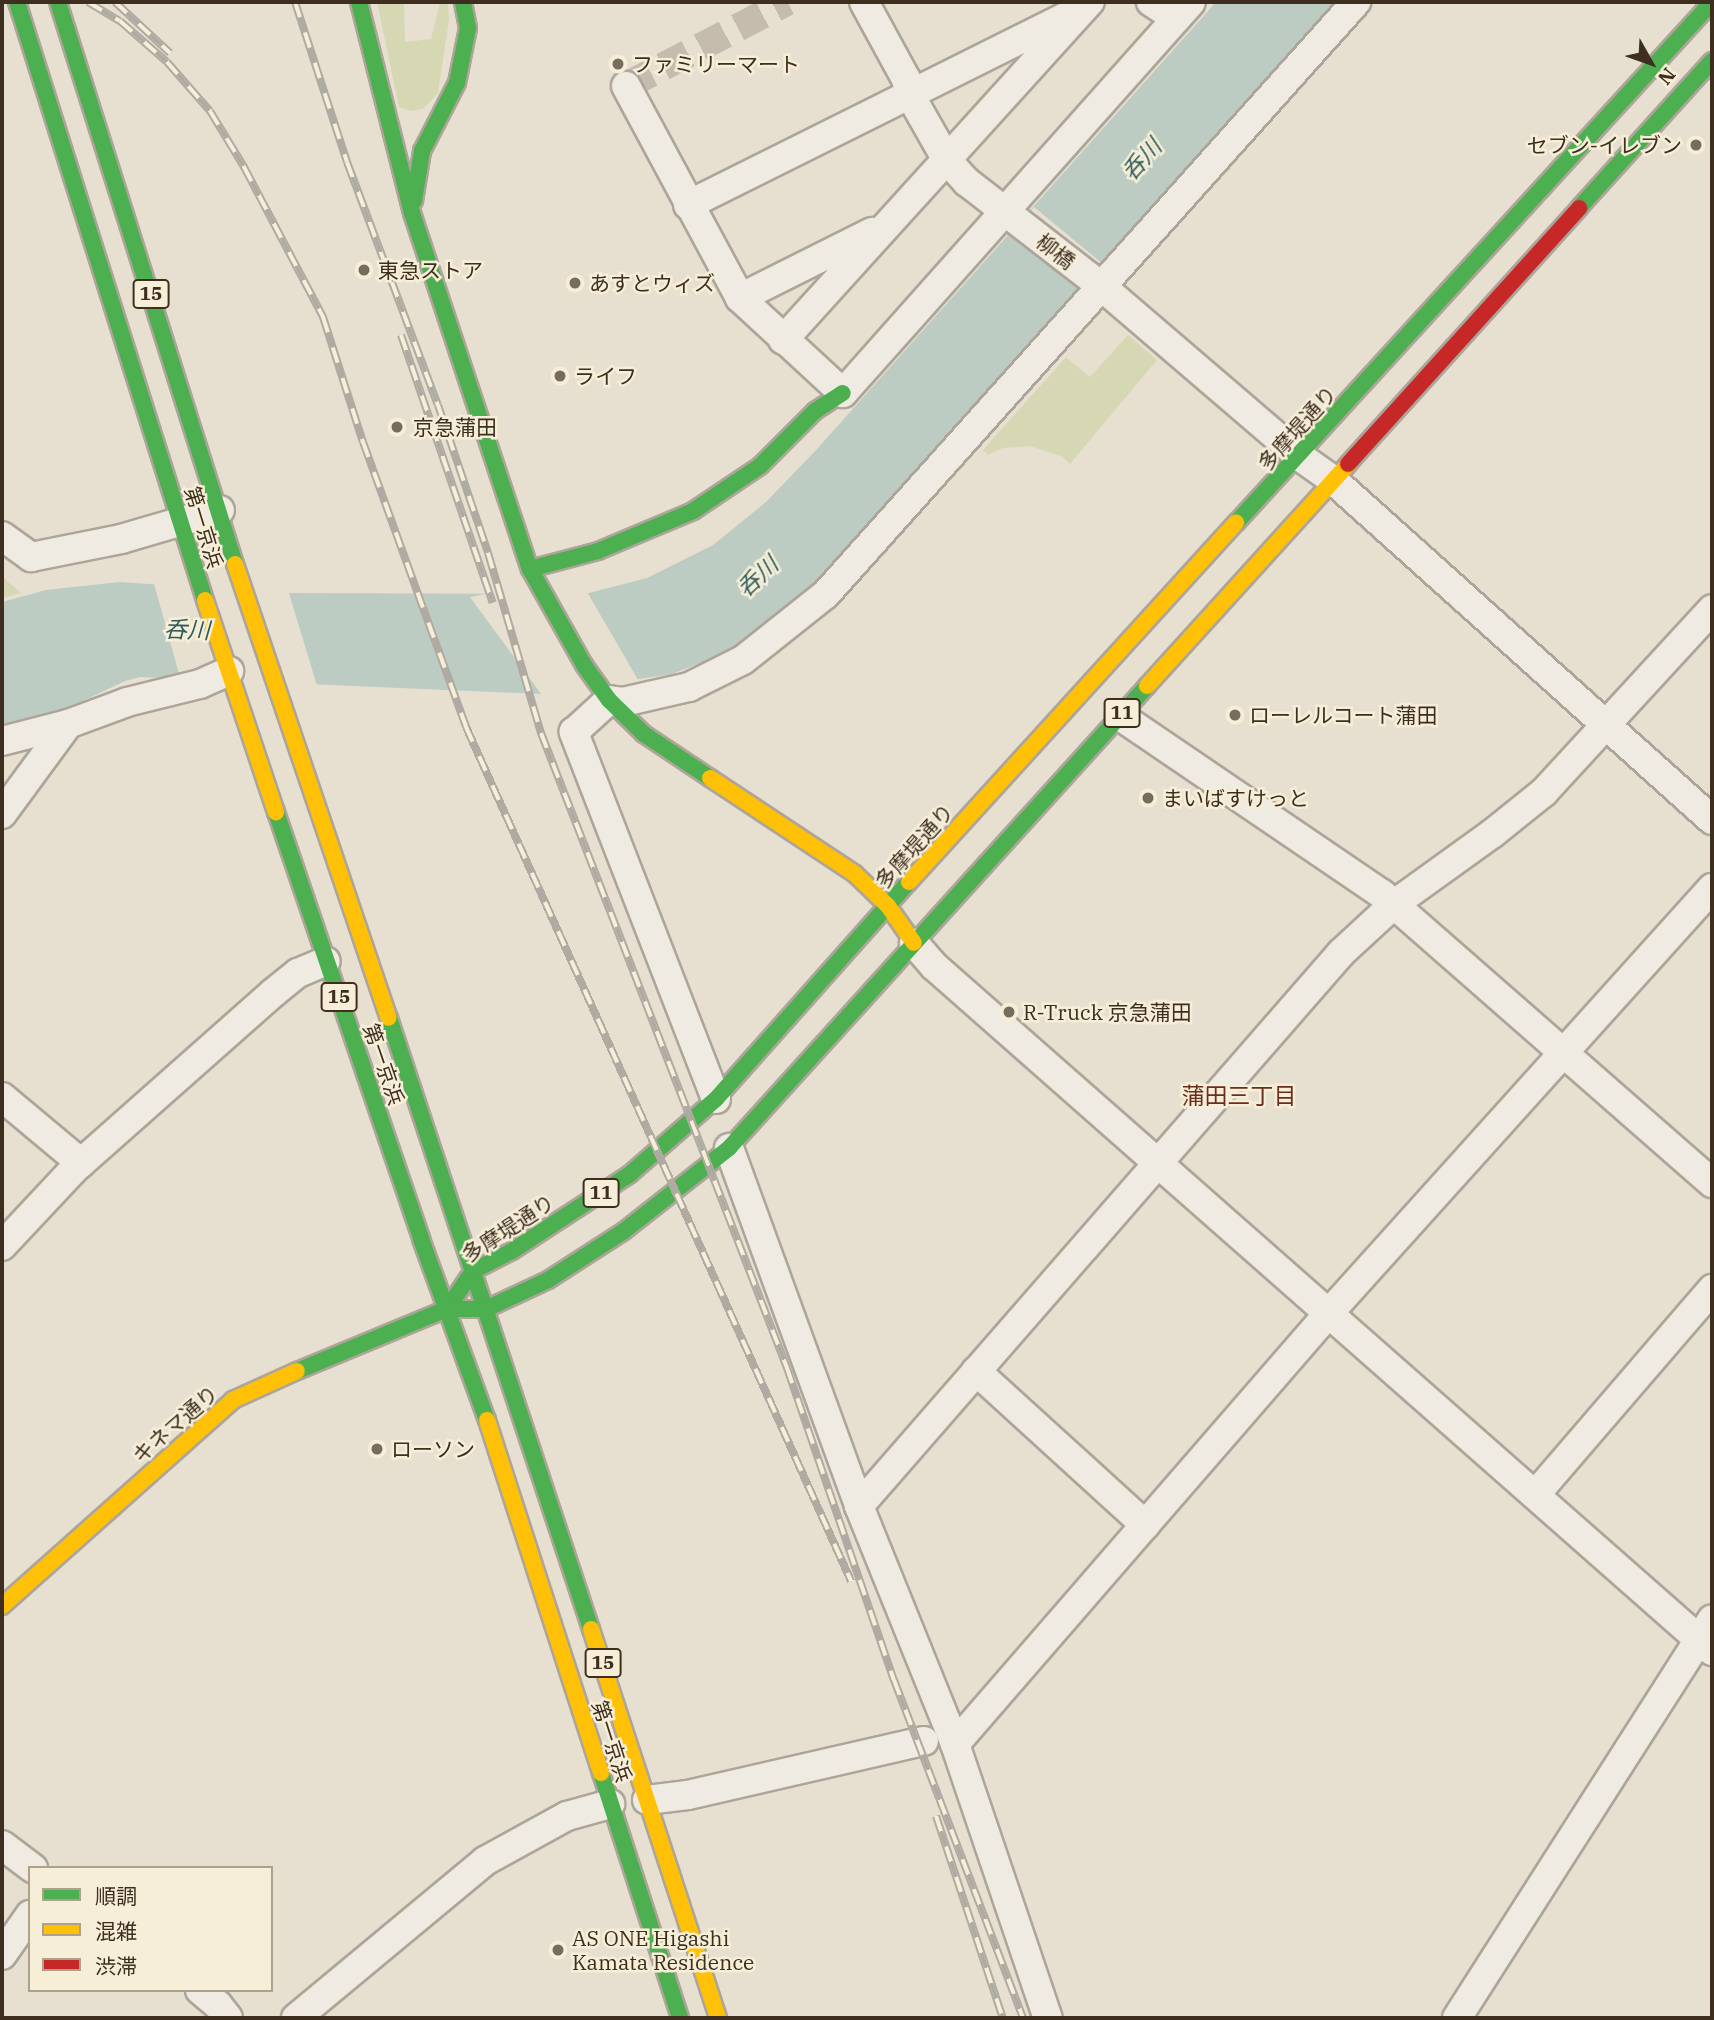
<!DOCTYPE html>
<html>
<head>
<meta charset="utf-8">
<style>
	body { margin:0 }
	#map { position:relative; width:1714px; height:2020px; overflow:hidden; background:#e7e0d1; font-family:"IBM Plex Serif","Noto Sans JP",serif }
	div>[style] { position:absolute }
	.green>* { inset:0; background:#d6d7b3 }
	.water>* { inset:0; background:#bcccc2 }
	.pier>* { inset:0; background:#e7e0d1 }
	.street-tunnel>* { height:28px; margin-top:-14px; transform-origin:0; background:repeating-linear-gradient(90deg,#c5bcae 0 28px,transparent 0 42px) }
	.roads { filter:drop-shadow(2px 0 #ada599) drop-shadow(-2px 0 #ada599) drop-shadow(0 2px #ada599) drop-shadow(0 -2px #ada599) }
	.street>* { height:28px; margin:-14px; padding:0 14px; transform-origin:14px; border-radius:14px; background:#efebe3 }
	.fast>* { height:16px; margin:-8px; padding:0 8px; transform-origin:8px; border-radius:8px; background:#4caf50 }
	.slow>* { height:16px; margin:-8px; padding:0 8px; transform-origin:8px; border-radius:8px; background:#ffc107 }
	.jam>* { height:16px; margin:-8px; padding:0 8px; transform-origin:8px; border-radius:8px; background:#c62828 }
	.rail>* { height:8px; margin-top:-4px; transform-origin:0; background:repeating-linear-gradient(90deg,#f7eed8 0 16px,#afaaa2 0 32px); box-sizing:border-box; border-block:2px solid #afaaa2 }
	.dots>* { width:19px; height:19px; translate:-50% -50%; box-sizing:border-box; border:4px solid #f7eed8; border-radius:50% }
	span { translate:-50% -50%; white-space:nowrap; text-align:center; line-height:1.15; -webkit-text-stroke:5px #f7eed8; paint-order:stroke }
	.shield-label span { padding:2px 5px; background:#f7eed8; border:2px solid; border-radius:5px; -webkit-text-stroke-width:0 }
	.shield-label { font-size:19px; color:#3d2e20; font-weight:700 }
	.poi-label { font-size:21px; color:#3d2e20 }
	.left { translate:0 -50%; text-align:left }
	.right { translate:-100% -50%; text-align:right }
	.street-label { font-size:21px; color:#3d2e20 }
	.water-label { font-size:23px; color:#2f5d5a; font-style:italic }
	.neighbourhood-label { font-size:23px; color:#6b2e1e }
	.frame { position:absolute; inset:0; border:4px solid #3d2e20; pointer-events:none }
	.legend { position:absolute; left:28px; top:1866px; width:245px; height:126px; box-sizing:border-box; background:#f7eed8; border:2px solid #ada18e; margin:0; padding:9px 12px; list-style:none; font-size:21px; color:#3d2e20 }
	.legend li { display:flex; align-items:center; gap:14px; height:35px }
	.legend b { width:35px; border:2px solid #ada18e }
	.north { position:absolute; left:1616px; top:28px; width:70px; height:70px; -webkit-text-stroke:5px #f7eed8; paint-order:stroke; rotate:130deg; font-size:19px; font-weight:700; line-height:28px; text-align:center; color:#3d2e20 }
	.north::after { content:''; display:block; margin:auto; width:24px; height:32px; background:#3d2e20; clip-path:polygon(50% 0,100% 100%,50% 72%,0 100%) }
</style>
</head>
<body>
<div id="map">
	<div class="green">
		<div style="clip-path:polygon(377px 2px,404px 2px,405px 42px,431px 39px,440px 2px,448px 2px,449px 20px,438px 93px,423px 109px,411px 111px,399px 107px)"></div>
		<div style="clip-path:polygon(1128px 335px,1157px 360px,1070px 464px,1061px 456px,1030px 446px,1003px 448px,988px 455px,983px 450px,1066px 357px,1090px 377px)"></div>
		<div style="clip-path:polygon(2px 576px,21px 593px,2px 598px)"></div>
	</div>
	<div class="water">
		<div style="clip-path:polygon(1216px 2px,1335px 2px,804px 595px,749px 638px,717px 656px,672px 674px,542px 694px,140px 677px,125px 681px,36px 723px,2px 731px,2px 602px,46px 590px,120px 582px,282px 593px,585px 594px,647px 578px,713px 545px,766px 502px,817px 449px)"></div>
	</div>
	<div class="pier">
		<div style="clip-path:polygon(1034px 207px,1104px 265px,1081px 289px,1012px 234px)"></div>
		<div style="clip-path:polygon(153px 580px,288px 590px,318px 689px,181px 681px)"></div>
		<div style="clip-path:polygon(586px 590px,641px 685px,544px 698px,470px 597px,500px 591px)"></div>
	</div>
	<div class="street-tunnel">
		<div style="left:626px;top:86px;width:182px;rotate:-27.6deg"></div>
	</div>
	<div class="roads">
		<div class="street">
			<div style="left:864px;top:2px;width:88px;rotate:61.4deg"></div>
			<div style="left:906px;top:79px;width:16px;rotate:76deg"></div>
			<div style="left:910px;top:95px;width:75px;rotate:60.4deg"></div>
			<div style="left:947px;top:160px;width:30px;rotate:48deg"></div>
			<div style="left:967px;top:182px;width:170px;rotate:37.8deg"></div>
			<div style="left:1101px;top:286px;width:261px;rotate:40.6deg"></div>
			<div style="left:1299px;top:456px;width:42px;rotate:35.2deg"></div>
			<div style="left:1333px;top:480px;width:509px;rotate:41.9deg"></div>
			<div style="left:1151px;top:2px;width:30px;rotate:33deg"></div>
			<div style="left:626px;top:86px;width:241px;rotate:61.7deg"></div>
			<div style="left:740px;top:298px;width:140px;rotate:42.7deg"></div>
			<div style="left:843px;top:393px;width:523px;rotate:-48.33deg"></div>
			<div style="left:688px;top:205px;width:428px;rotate:-26.5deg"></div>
			<div style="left:740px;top:298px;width:148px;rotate:-26.6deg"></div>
			<div style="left:783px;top:340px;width:457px;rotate:-47.8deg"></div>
			<div style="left:2px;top:536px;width:36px;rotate:36deg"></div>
			<div style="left:31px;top:557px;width:92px;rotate:-11.3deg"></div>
			<div style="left:121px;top:539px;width:103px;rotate:-16.3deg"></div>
			<div style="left:1120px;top:716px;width:317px;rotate:34.2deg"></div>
			<div style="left:1382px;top:894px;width:439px;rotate:41.2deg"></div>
			<div style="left:2px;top:741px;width:68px;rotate:-14.4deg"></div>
			<div style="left:68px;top:724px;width:63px;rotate:-20.4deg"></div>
			<div style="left:127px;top:702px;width:75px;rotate:-13.9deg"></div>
			<div style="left:200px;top:684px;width:32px;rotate:-24deg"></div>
			<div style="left:2px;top:814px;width:112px;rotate:-53.7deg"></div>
			<div style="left:914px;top:943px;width:30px;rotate:49deg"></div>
			<div style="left:934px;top:966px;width:1037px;rotate:41.36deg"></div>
			<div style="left:2px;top:1097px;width:103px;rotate:39.9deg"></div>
			<div style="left:716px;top:1099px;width:394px;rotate:-111.2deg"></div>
			<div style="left:574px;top:732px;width:47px;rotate:-42.4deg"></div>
			<div style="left:609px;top:700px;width:14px;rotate:8deg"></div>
			<div style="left:623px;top:702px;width:68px;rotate:-12.8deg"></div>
			<div style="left:689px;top:687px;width:60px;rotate:-26.6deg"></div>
			<div style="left:743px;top:660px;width:106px;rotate:-38.5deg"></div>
			<div style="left:826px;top:594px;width:795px;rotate:-48.16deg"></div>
			<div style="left:729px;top:1148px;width:381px;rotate:70deg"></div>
			<div style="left:859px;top:1506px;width:257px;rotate:68deg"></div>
			<div style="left:955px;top:1744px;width:289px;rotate:71.3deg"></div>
			<div style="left:2px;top:1246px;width:104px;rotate:-46.9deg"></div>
			<div style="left:73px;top:1170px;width:267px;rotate:-41.5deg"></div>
			<div style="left:273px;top:993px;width:32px;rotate:-39deg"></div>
			<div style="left:298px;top:973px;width:30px;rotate:-23deg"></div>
			<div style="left:976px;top:1371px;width:229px;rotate:42.3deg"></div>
			<div style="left:1535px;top:1495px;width:272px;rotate:-49.3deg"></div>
			<div style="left:859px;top:1506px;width:734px;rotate:-48.92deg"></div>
			<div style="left:1341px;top:953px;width:71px;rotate:-42.7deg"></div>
			<div style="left:1393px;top:905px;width:123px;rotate:-35.8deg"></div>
			<div style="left:1493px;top:833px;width:65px;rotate:-38.8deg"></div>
			<div style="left:1544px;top:792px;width:248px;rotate:-47.4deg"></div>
			<div style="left:955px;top:1744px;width:569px;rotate:-49.06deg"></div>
			<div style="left:1328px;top:1314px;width:574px;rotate:-47.97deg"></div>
			<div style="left:647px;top:1800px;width:41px;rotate:-7deg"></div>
			<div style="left:688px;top:1795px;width:242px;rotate:-12.9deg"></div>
			<div style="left:2px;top:1845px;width:39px;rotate:37deg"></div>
			<div style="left:2px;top:1955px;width:49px;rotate:-55deg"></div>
			<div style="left:200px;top:1990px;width:23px;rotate:40deg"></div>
			<div style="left:218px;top:2005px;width:16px;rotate:52deg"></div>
			<div style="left:296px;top:2018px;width:246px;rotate:-39.7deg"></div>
			<div style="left:485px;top:1861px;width:94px;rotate:-28.8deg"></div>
			<div style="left:567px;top:1816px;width:45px;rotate:-15.6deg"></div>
			<div style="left:1457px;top:2018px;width:473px;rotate:-57.4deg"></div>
		</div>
		<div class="fast">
			<div style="left:17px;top:2px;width:627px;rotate:72.55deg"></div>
			<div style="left:58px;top:2px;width:589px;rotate:72.52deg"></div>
			<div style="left:359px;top:2px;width:218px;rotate:75.9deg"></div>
			<div style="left:412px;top:213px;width:375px;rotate:71.7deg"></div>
			<div style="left:530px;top:569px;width:110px;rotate:60.6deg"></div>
			<div style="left:584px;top:665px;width:43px;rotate:54.5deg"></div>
			<div style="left:609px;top:700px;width:49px;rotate:44.2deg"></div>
			<div style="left:644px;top:734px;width:79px;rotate:33.7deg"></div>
			<div style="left:414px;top:201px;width:51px;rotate:-80.9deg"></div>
			<div style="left:422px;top:151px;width:76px;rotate:-62.8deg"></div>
			<div style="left:457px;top:83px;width:56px;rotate:-78.7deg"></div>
			<div style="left:468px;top:28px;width:26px;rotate:-101deg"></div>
			<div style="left:1579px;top:208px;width:198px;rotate:-47.9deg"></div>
			<div style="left:1236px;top:523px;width:706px;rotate:-47.58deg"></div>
			<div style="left:530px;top:569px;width:70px;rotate:-14.8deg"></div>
			<div style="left:598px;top:551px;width:103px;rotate:-22.8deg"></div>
			<div style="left:693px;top:511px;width:81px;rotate:-33.9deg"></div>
			<div style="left:760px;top:466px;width:78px;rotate:-45deg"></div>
			<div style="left:815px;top:411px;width:33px;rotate:-33deg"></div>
			<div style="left:276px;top:812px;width:451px;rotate:71.2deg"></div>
			<div style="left:421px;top:1239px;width:193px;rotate:70deg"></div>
			<div style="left:389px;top:1018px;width:644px;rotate:71.71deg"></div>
			<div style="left:456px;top:1296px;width:30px;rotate:-56deg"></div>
			<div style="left:473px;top:1271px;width:44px;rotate:-27.1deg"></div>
			<div style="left:512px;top:1251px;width:141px;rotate:-33.1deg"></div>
			<div style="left:630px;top:1174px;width:114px;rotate:-41.1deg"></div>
			<div style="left:716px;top:1099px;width:290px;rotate:-48.4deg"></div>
			<div style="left:454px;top:1309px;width:32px"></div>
			<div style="left:486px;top:1309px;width:68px;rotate:-25.1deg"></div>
			<div style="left:548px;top:1280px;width:90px;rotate:-32.8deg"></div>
			<div style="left:624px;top:1231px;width:134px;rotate:-38.3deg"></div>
			<div style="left:729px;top:1148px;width:623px;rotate:-47.86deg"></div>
			<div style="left:297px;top:1371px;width:162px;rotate:-22.5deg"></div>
			<div style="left:601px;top:1773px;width:257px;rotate:72.1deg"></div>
		</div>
		<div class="slow">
			<div style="left:235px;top:564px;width:479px;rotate:71.3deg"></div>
			<div style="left:205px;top:600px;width:224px;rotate:71.5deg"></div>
			<div style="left:1147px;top:686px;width:299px;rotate:-47.8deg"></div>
			<div style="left:710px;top:778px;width:174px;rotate:33.5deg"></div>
			<div style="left:855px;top:874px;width:46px;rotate:44.1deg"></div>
			<div style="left:888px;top:906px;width:45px;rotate:54.9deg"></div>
			<div style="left:909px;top:882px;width:486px;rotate:-47.7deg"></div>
			<div style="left:487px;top:1420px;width:371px;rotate:72.1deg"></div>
			<div style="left:2px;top:1606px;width:310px;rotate:-41.7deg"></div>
			<div style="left:233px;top:1400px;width:70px;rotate:-24.4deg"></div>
			<div style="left:591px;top:1629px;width:409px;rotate:71.9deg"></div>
		</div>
		<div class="jam">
			<div style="left:1348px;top:464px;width:345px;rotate:-47.9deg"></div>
		</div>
	</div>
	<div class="rail">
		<div style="left:88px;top:2px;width:37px;rotate:31deg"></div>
		<div style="left:120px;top:21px;width:62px;rotate:41.1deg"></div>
		<div style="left:167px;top:62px;width:65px;rotate:48.7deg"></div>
		<div style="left:210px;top:111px;width:66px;rotate:58.7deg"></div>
		<div style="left:244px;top:167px;width:170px;rotate:62.2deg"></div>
		<div style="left:323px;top:317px;width:131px;rotate:72.3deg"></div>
		<div style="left:363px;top:442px;width:303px;rotate:70.1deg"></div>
		<div style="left:466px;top:727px;width:937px;rotate:65.73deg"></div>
		<div style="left:115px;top:2px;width:75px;rotate:42.8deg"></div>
		<div style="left:295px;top:2px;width:168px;rotate:72deg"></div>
		<div style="left:347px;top:162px;width:259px;rotate:69.5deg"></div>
		<div style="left:438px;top:405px;width:156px;rotate:71.3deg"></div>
		<div style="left:488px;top:553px;width:188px;rotate:73.6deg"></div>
		<div style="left:541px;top:733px;width:681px;rotate:68.82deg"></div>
		<div style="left:787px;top:1368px;width:330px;rotate:71.1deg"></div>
		<div style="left:894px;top:1680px;width:362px;rotate:69.1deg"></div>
		<div style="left:401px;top:335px;width:283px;rotate:71.1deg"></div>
		<div style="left:936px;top:1816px;width:213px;rotate:71.7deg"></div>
	</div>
	<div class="dots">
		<div style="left:618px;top:64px;background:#786c5e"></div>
		<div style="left:1696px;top:145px;background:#786c5e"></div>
		<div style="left:364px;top:270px;background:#786c5e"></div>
		<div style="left:575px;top:283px;background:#786c5e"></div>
		<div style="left:560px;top:376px;background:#786c5e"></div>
		<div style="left:397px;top:427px;background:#786c5e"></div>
		<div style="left:1235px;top:715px;background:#786c5e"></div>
		<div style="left:1148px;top:798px;background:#786c5e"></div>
		<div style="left:1009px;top:1012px;background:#786c5e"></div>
		<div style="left:377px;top:1449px;background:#786c5e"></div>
		<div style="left:558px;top:1950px;background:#786c5e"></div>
	</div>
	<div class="shield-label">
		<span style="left:151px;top:294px">15</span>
		<span style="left:1122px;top:713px">11</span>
		<span style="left:339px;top:997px">15</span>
		<span style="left:601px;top:1193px">11</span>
		<span style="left:603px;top:1663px">15</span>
	</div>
	<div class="poi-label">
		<span class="left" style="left:632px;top:64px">ファミリーマート</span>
		<span class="right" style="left:1682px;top:145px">セブン-イレブン</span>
		<span class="left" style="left:378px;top:270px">東急ストア</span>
		<span class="left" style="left:589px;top:283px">あすとウィズ</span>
		<span class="left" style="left:574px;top:376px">ライフ</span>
		<span class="left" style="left:413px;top:427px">京急蒲田</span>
		<span class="left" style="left:1249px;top:715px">ローレルコート蒲田</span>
		<span class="left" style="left:1162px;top:798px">まいばすけっと</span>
		<span class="left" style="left:1023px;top:1012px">R-Truck 京急蒲田</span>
		<span class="left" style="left:391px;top:1449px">ローソン</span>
		<span class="left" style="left:572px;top:1950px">AS ONE Higashi<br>Kamata Residence</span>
	</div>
	<div class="street-label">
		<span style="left:1056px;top:251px;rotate:38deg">柳橋</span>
		<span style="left:1297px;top:428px;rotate:-48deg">多摩堤通り</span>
		<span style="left:204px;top:527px;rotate:73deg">第一京浜</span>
		<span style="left:914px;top:846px;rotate:-48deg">多摩堤通り</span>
		<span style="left:384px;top:1064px;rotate:71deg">第一京浜</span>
		<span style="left:508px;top:1228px;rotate:-33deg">多摩堤通り</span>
		<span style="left:175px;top:1424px;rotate:-41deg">キネマ通り</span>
		<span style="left:612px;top:1741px;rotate:72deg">第一京浜</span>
	</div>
	<div class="water-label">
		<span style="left:1141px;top:159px;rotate:-48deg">呑川</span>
		<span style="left:757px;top:576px;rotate:-43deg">呑川</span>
		<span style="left:187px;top:629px;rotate:2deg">呑川</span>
	</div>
	<div class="neighbourhood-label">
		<span style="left:1239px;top:1095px">蒲田三丁目</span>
	</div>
	<div class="frame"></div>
	<ul class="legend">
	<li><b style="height:9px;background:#4caf50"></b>順調</li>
	<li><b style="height:9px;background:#ffc107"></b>混雑</li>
	<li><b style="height:9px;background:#c62828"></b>渋滞</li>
	</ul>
	<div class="north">N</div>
</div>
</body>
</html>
